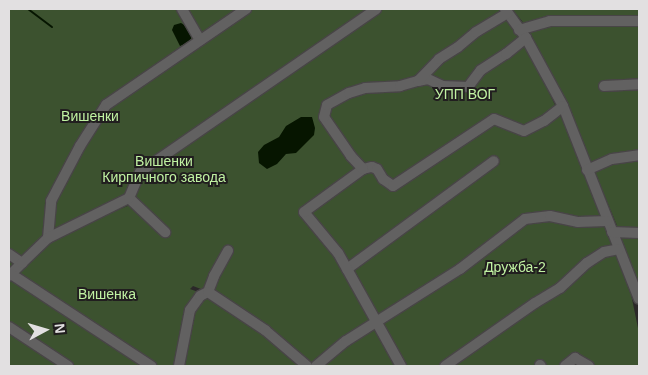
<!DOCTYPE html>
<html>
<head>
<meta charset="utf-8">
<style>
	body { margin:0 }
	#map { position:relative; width:648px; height:375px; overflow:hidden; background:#2b2829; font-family:Helvetica,sans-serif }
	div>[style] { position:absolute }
	.green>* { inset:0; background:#3c522f }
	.water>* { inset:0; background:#061500 }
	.stream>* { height:2px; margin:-1px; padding:0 1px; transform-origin:1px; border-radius:1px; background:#061500 }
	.roads { filter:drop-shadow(1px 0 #484546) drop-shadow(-1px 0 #484546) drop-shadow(0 1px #484546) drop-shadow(0 -1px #484546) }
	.minor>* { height:10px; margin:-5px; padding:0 5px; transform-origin:5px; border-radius:5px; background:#626161 }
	span { translate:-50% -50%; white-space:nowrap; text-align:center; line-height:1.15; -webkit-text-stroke:4px #211e1f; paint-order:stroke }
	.park-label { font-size:14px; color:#c0f2a2 }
	.frame { position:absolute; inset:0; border:10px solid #e2e0e1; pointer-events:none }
	.north { position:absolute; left:20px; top:305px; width:50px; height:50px; -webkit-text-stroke:4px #211e1f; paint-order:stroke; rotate:84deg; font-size:14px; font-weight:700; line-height:20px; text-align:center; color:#e2e0e1 }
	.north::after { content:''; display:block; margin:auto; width:18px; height:22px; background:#e2e0e1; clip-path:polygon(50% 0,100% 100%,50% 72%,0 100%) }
</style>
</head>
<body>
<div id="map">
	<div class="green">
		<div style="clip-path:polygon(9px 9px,501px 9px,525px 43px,570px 136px,631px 294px,639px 333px,639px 366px,313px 366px,214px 294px,193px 286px,190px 289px,209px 296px,258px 330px,301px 366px,9px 366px,9px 281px,51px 238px,137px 202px,129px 195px,61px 229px,9px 272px)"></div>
		<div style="clip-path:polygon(512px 9px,639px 9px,639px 230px,618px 228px,567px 105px,522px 21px)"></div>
		<div style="clip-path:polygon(619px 236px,639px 238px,639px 298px)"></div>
	</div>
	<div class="water">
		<div style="clip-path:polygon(181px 23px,189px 28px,193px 36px,188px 43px,180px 46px,172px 30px,174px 25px)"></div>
		<div style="clip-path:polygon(301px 117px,312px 117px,315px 128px,314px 135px,296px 153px,286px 154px,277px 164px,267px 169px,259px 163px,258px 152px,264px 145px,279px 137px,286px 126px)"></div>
	</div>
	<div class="stream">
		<div style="left:28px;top:9px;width:30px;rotate:37deg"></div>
	</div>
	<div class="roads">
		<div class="minor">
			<div style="left:182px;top:9px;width:36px;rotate:60deg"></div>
			<div style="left:505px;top:9px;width:36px;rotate:54deg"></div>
			<div style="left:526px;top:38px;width:77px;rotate:61.4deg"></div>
			<div style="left:563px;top:106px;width:207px;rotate:68.5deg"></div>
			<div style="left:519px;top:30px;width:32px;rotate:-16deg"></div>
			<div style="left:550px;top:21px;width:89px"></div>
			<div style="left:418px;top:81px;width:10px;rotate:-11deg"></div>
			<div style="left:428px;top:79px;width:17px;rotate:25deg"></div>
			<div style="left:443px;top:86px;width:25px;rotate:2deg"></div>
			<div style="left:468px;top:87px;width:21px;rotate:-53deg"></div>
			<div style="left:481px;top:70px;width:30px;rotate:-33deg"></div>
			<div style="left:506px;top:54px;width:26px;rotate:-39deg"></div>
			<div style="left:604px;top:86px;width:35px;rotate:-3deg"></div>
			<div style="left:363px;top:169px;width:9px;rotate:-13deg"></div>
			<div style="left:372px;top:167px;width:5px;rotate:22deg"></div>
			<div style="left:377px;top:169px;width:12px;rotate:59deg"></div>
			<div style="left:383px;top:179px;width:12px;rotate:35deg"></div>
			<div style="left:393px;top:186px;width:121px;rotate:-33.6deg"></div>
			<div style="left:494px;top:119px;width:32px;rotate:22deg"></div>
			<div style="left:524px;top:131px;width:22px;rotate:-27deg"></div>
			<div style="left:544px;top:121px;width:24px;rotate:-38deg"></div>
			<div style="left:587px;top:170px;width:27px;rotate:-24deg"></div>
			<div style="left:612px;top:159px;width:27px;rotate:-8deg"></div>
			<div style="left:129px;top:198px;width:50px;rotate:43.4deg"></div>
			<div style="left:612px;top:232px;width:27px;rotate:2deg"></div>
			<div style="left:48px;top:238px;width:37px;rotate:-85deg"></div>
			<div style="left:51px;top:201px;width:62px;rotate:-62.2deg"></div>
			<div style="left:80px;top:146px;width:49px;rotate:-57.6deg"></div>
			<div style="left:106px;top:105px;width:170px;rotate:-34.4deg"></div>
			<div style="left:9px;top:254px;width:16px;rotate:35deg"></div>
			<div style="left:22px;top:263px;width:18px;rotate:135deg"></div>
			<div style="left:22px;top:263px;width:36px;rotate:-44deg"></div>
			<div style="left:48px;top:238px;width:90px;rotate:-26.3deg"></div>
			<div style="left:129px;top:198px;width:28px;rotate:-67deg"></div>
			<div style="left:140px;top:172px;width:287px;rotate:-34.6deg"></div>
			<div style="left:347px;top:269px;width:182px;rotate:-36.3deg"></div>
			<div style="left:11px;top:274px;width:168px;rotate:33.3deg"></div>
			<div style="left:208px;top:292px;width:17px;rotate:-69deg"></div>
			<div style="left:214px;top:276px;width:29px;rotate:-61deg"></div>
			<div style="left:9px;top:327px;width:71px;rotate:33.5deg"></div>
			<div style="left:540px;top:365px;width:1px;rotate:45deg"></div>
			<div style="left:179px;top:366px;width:57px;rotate:-78.9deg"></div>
			<div style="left:190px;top:310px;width:17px;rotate:-54deg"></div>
			<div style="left:200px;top:296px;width:9px;rotate:-27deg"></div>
			<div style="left:208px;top:292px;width:69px;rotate:33.7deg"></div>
			<div style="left:265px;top:330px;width:55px;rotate:40.6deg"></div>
			<div style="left:316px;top:366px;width:39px;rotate:-40deg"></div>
			<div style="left:346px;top:341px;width:135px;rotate:-32.3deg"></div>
			<div style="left:460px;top:269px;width:82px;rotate:-37.6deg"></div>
			<div style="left:525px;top:219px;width:25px;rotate:-7deg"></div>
			<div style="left:550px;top:216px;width:29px;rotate:12deg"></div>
			<div style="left:578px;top:222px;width:29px;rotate:-2deg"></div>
			<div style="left:401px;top:366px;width:129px;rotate:-119.1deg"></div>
			<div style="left:338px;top:253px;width:53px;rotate:-129.7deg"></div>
			<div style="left:304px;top:212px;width:73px;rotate:-36.1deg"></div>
			<div style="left:363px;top:169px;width:18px;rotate:-133deg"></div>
			<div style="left:351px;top:156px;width:47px;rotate:-124.7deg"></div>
			<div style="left:324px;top:117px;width:12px;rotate:-76deg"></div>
			<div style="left:327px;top:105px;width:25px;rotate:-29deg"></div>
			<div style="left:349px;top:93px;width:17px;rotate:-17deg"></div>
			<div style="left:365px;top:88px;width:35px;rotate:-3deg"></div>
			<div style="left:400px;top:86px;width:19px;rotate:-16deg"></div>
			<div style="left:418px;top:81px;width:30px;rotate:-46deg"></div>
			<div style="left:439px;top:59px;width:22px;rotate:-32deg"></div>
			<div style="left:458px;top:47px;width:23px;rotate:-40deg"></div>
			<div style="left:476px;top:32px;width:37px;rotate:-31deg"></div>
			<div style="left:445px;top:366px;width:110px;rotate:-35deg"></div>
			<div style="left:535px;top:303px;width:29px;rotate:-31deg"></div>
			<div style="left:560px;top:288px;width:37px;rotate:-43deg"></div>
			<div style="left:587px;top:263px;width:20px;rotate:-33deg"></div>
			<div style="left:604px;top:252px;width:15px;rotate:-11deg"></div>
			<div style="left:565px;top:366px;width:13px;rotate:-39deg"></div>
			<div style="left:575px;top:358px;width:16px;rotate:30deg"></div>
		</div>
	</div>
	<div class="park-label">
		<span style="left:465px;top:94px">УПП ВОГ</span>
		<span style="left:90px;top:116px">Вишенки</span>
		<span style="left:164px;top:169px">Вишенки<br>Кирпичного завода</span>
		<span style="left:515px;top:267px">Дружба-2</span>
		<span style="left:107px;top:294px">Вишенка</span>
	</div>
	<div class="frame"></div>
	<div class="north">N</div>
</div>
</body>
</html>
